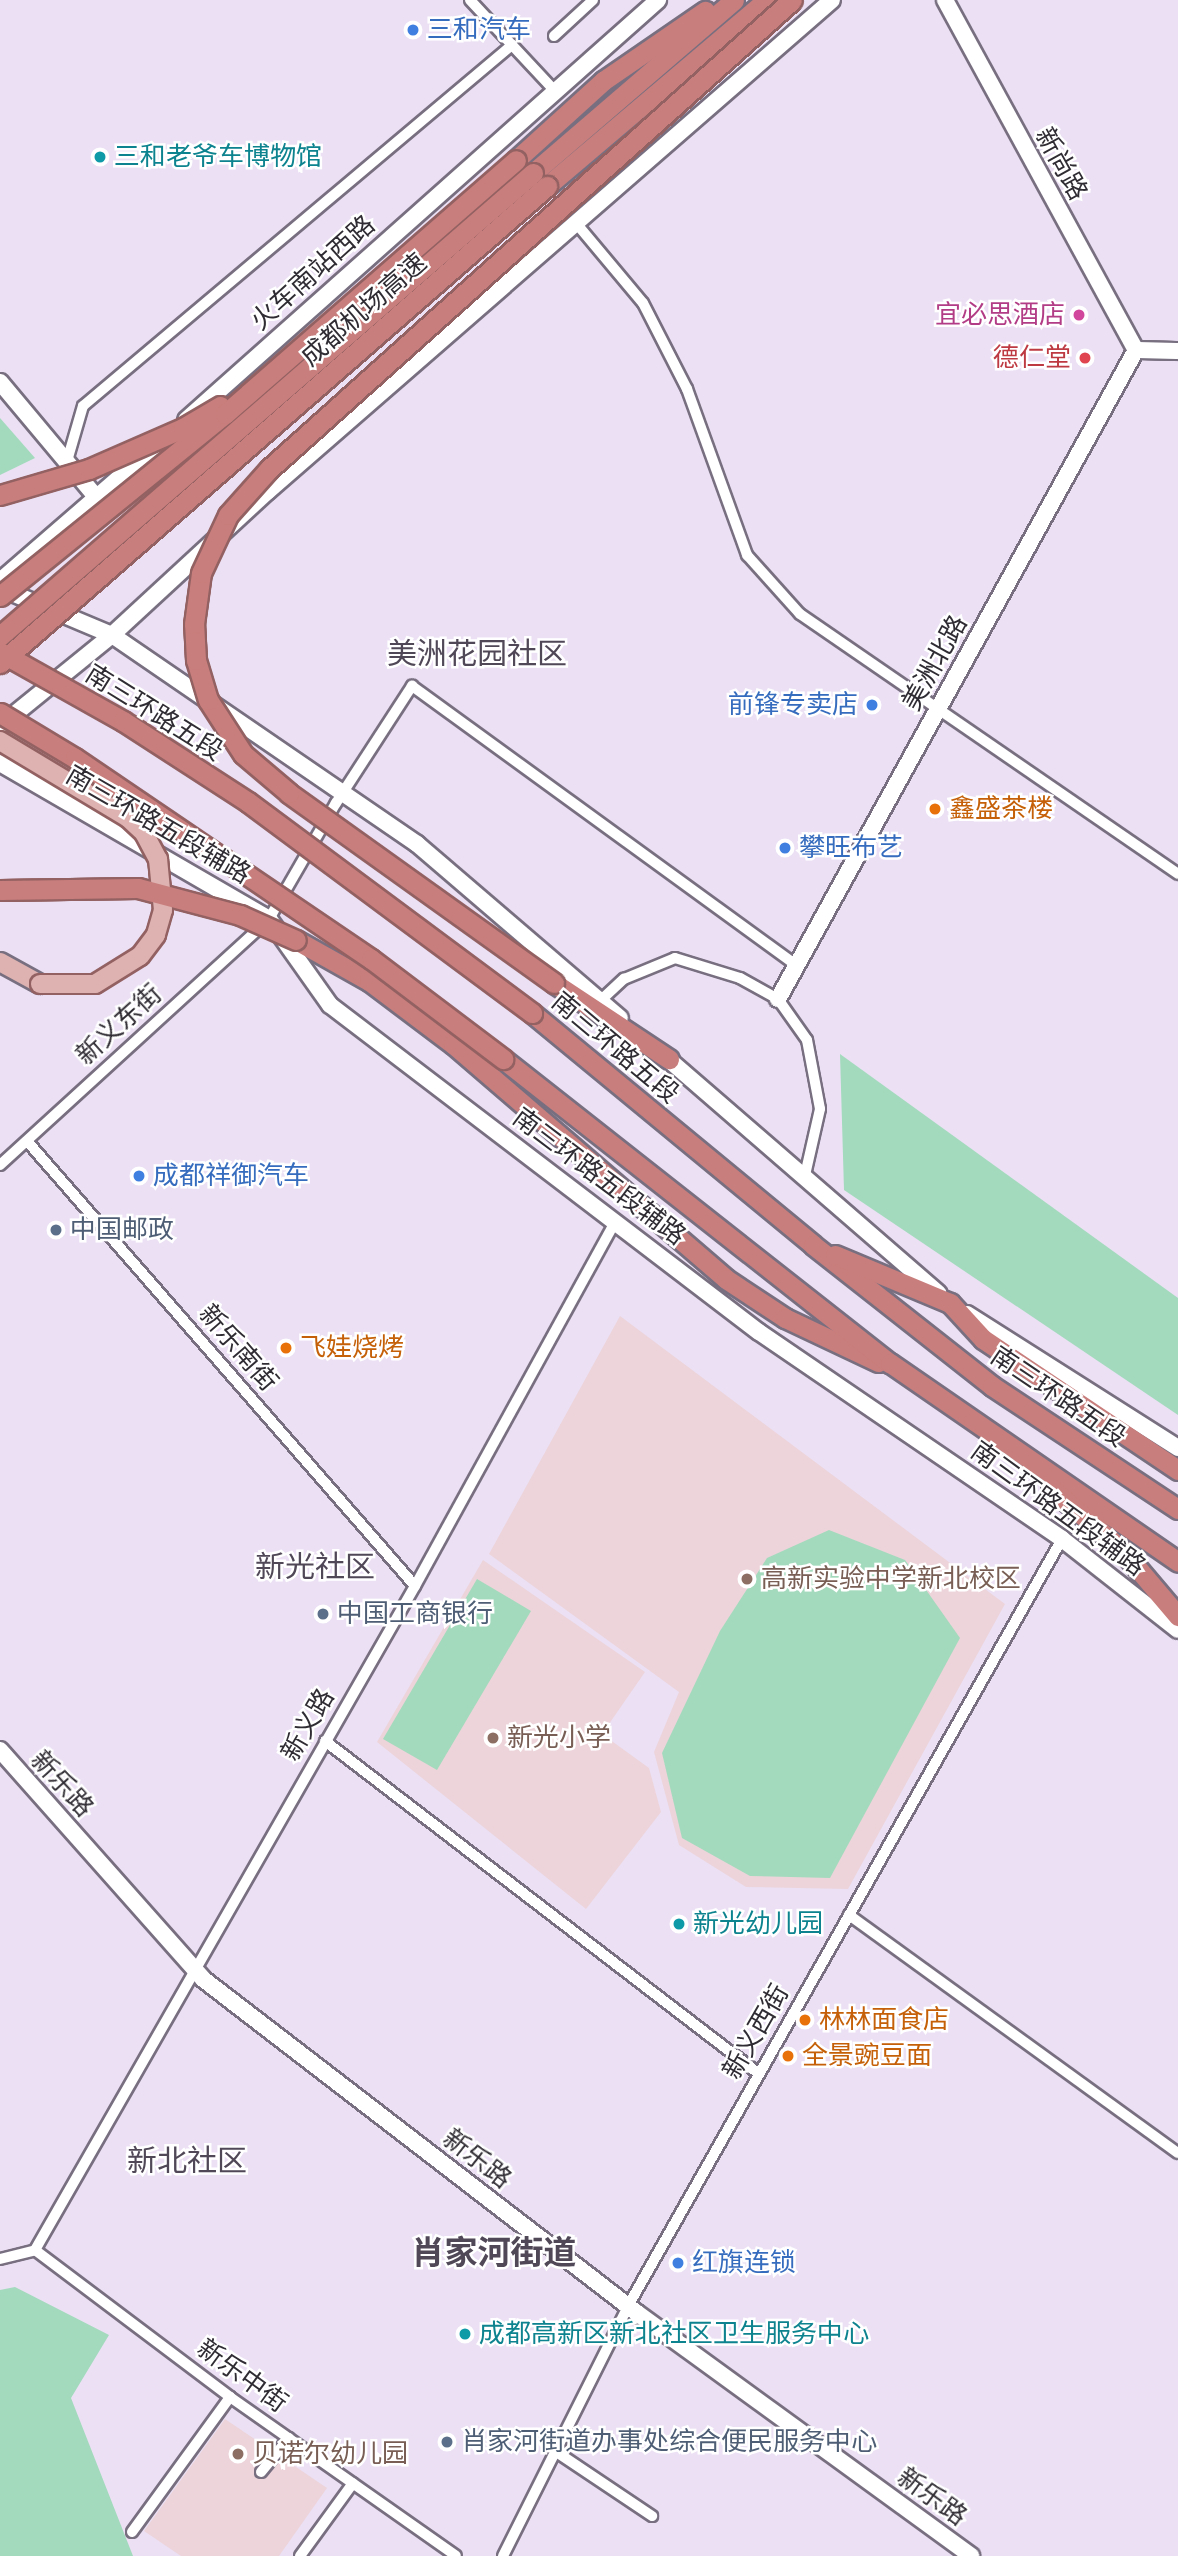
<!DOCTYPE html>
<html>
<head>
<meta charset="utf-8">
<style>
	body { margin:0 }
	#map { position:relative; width:1178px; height:2556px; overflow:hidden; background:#ebe0f4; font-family:Karla,"Noto Sans SC",sans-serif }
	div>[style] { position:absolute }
	.education>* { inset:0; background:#edd4da }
	.green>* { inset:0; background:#a3dabd }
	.roads { filter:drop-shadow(2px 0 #786f80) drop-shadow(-2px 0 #786f80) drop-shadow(0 2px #786f80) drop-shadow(0 -2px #786f80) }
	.street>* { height:10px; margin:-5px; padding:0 5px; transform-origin:5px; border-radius:5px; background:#fff }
	.secondary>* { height:16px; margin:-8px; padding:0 8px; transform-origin:8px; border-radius:8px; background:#fff }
	.primary>* { height:18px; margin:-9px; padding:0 9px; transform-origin:9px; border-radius:9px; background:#deb2b0 }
	.highway>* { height:19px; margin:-9.5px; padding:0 9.5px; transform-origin:9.5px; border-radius:9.5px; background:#c87e7c }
	.bridges { filter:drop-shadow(2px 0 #936162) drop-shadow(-2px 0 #936162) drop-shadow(0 2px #936162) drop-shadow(0 -2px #936162) }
	.primary-bridge>* { height:18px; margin:-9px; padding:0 9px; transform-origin:9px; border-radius:9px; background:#deb2b0 }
	.highway-bridge>* { height:19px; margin:-9.5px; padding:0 9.5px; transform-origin:9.5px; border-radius:9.5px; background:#c87e7c }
	.dots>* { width:19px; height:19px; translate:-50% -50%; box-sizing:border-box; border:4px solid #fff; border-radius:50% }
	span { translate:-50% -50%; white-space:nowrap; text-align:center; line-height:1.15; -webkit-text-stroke:5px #fff; paint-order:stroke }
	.shop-label { font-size:26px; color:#366cbe }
	.left { translate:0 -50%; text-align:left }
	.right { translate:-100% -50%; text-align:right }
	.culture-label { font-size:26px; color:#0d838f }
	.street-label { font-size:26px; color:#302c33 }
	.hotel-label { font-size:26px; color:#b23c85 }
	.health-label { font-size:26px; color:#be3a42 }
	.food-label { font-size:26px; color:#c56008 }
	.service-label { font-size:26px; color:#4e5e75 }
	.education-label { font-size:26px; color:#785e54 }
	.quarter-label { font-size:30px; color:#504757 }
	.district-label { font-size:33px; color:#504757; font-weight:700 }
</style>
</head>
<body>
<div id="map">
	<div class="education">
		<div style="clip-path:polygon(620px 1316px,1005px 1604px,848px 1889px,746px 1887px,679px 1845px,654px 1752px,679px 1692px,489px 1554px)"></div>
		<div style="clip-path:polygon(483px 1560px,645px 1672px,602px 1734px,649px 1768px,661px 1812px,586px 1909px,377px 1742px)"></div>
		<div style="clip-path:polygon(225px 2419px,327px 2488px,279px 2556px,181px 2556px,144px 2531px)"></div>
	</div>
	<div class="green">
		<div style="clip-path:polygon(0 418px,35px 458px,0 475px)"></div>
		<div style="clip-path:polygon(840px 1054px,1178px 1298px,1178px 1415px,844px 1190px)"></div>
		<div style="clip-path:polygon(829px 1530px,905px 1560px,960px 1638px,830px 1878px,750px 1876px,682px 1838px,662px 1753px,720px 1631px,767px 1558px)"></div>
		<div style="clip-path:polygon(477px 1579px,531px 1611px,437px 1770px,383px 1739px)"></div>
		<div style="clip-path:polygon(15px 2287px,109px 2335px,71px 2398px,133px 2556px,0 2556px,0 2290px)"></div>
	</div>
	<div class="roads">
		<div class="street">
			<div style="left:470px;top:0;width:123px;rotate:47deg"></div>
			<div style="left:554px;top:36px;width:53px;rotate:-42.7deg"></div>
			<div style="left:576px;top:223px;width:104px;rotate:50.1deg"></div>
			<div style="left:643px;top:303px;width:97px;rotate:62.9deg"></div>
			<div style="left:687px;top:389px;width:177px;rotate:70.1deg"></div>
			<div style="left:747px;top:555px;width:79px;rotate:48.1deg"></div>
			<div style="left:800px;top:614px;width:459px;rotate:34.5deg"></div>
			<div style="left:67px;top:461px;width:57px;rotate:-73.8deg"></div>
			<div style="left:83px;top:406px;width:561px;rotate:-40.08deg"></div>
			<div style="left:600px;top:1001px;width:33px;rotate:-43deg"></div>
			<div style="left:624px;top:979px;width:55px;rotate:-22.4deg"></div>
			<div style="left:675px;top:958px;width:68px;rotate:17.1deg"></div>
			<div style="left:740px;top:978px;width:43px;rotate:28.9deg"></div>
			<div style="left:778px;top:999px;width:50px;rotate:54.7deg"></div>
			<div style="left:807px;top:1040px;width:70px;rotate:79.3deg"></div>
			<div style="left:820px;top:1109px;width:68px;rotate:102.8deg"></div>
			<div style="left:27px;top:1141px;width:590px;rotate:48.91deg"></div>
			<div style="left:0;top:1165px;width:365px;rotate:-42.4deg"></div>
			<div style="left:269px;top:919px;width:134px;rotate:-60deg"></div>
			<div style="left:336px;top:803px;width:140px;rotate:-57deg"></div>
			<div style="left:412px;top:686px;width:475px;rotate:36deg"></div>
			<div style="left:325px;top:1741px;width:546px;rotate:37.48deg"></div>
			<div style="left:849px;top:1915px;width:406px;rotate:35.9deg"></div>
			<div style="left:35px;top:2250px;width:765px;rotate:-60.22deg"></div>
			<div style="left:415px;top:1586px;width:417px;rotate:-61.2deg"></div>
			<div style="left:35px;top:2250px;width:244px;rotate:37deg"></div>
			<div style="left:230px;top:2397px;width:276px;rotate:35.1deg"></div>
			<div style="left:0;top:2259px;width:36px;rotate:-14deg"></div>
			<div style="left:555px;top:2451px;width:117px;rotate:33.8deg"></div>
			<div style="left:261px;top:2472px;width:44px;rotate:-50.5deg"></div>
			<div style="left:132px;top:2532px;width:167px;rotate:-54deg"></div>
			<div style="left:300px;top:2556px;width:90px;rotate:-54deg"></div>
			<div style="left:503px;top:2556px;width:280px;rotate:-63.4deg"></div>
			<div style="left:628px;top:2306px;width:881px;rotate:-60.5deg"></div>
		</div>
		<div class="secondary">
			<div style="left:945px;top:0;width:399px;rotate:61.4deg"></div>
			<div style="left:1136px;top:350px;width:42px;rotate:1.4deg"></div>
			<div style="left:0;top:382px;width:153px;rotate:50.1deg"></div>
			<div style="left:186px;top:420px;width:632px;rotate:-41.66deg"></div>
			<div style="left:0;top:581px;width:217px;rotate:-40.9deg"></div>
			<div style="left:0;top:588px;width:121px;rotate:22.8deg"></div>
			<div style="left:112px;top:635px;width:370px;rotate:34.4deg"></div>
			<div style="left:417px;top:844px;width:267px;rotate:40.6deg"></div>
			<div style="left:0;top:726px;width:144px;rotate:-39.1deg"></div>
			<div style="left:112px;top:635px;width:211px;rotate:-42.7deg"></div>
			<div style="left:267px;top:492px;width:749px;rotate:-41.05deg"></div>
			<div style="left:0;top:763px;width:311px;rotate:30.1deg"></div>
			<div style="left:269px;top:919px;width:105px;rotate:54.7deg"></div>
			<div style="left:330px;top:1005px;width:539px;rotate:37.32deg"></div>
			<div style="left:759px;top:1332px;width:367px;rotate:34.3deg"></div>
			<div style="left:1062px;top:1539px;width:147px;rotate:38.1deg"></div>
			<div style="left:778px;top:999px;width:741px;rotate:-61.12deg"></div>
			<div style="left:661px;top:1053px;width:367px;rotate:40.9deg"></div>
			<div style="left:967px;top:1314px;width:250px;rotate:32.4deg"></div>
			<div style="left:0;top:1750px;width:306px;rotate:48.4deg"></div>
			<div style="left:203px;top:1979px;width:548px;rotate:37.58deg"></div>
			<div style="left:637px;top:2313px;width:413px;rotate:36deg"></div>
		</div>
		<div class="primary">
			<div style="left:0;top:962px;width:46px;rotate:28.8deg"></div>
		</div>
		<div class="highway">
			<div style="left:516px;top:160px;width:118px;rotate:-42.2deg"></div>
			<div style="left:603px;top:81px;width:124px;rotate:-34.5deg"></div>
			<div style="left:533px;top:173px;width:265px;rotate:-40.7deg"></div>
			<div style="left:547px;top:186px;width:287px;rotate:-40.3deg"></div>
			<div style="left:296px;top:940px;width:84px;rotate:29.3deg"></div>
			<div style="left:369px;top:981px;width:105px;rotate:36.9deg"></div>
			<div style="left:453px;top:1044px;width:360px;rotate:40.7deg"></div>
			<div style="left:726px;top:1279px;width:71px;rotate:33.5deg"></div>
			<div style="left:785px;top:1318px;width:103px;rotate:25.3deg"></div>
			<div style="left:554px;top:983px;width:138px;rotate:33.5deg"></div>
			<div style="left:532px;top:1013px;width:364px;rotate:39.5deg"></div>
			<div style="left:813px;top:1245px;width:228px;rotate:38.2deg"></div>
			<div style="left:992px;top:1386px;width:223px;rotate:33.5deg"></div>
			<div style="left:503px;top:1059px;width:492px;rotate:38.2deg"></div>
			<div style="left:890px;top:1363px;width:350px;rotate:34.6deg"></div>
			<div style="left:835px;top:1255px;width:125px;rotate:22.7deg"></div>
			<div style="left:950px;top:1303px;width:49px;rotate:47.5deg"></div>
			<div style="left:983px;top:1339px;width:235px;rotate:33.9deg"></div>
			<div style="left:1051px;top:1488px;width:94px;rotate:41.1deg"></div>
			<div style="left:1122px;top:1550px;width:87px;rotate:49.7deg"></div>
		</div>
	</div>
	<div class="bridges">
		<div class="primary-bridge">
			<div style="left:0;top:741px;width:149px;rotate:31deg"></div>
			<div style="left:128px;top:818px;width:22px;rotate:43deg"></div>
			<div style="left:144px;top:833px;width:30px;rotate:62deg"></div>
			<div style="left:158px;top:859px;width:51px;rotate:84.4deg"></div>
			<div style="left:163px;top:910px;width:26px;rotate:106deg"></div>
			<div style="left:156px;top:935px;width:26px;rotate:127deg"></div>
			<div style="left:140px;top:956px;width:53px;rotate:148.1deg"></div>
			<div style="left:95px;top:984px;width:55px;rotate:180deg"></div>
		</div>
		<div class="highway-bridge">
			<div style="left:0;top:495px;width:93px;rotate:-16.3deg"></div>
			<div style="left:89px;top:469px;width:103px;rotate:-23.6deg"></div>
			<div style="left:183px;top:428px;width:43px;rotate:-30.7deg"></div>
			<div style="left:0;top:596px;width:289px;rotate:-39deg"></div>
			<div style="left:225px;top:414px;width:386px;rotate:-41.1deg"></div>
			<div style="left:0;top:636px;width:706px;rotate:-40.98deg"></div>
			<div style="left:0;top:652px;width:141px;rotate:29.3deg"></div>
			<div style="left:123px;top:721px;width:149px;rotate:32.9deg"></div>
			<div style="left:248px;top:802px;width:354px;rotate:36.6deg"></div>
			<div style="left:0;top:663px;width:726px;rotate:-41.09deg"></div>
			<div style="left:0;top:713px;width:87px;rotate:31deg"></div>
			<div style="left:75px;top:758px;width:358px;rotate:34.2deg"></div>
			<div style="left:371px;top:959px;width:166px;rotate:37.1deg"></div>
			<div style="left:0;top:890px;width:138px;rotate:-0.8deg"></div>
			<div style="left:138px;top:888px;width:106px;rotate:14.8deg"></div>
			<div style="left:240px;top:915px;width:61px;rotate:24.1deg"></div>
			<div style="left:554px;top:983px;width:326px;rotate:-144.4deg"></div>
			<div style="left:289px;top:793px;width:60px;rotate:-139.7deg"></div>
			<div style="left:243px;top:754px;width:64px;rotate:-122.9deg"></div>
			<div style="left:208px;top:700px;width:42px;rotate:-106.7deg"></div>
			<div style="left:196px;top:660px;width:36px;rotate:-93deg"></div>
			<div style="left:194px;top:624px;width:51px;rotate:-82.2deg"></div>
			<div style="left:201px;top:573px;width:64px;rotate:-65deg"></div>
			<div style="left:228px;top:515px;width:62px;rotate:-48.3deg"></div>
			<div style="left:269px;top:469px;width:702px;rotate:-41.88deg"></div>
		</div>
	</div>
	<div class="dots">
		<div style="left:413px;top:30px;background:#3f7fe0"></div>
		<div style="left:100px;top:157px;background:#0f9aa8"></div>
		<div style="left:1079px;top:315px;background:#d1479c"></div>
		<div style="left:1085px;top:358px;background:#e0444e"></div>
		<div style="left:872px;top:705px;background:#3f7fe0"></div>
		<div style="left:935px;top:809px;background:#e8710a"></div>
		<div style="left:785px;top:848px;background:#3f7fe0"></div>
		<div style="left:139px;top:1176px;background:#3f7fe0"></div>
		<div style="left:56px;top:1230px;background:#5c6f8a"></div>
		<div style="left:286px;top:1348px;background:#e8710a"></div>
		<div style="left:747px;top:1579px;background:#8d6e63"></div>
		<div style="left:323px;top:1614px;background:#5c6f8a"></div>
		<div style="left:493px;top:1738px;background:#8d6e63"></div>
		<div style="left:679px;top:1924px;background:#0f9aa8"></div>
		<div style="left:805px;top:2020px;background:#e8710a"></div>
		<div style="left:788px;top:2056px;background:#e8710a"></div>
		<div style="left:678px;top:2263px;background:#3f7fe0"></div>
		<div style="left:465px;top:2334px;background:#0f9aa8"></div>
		<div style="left:447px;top:2442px;background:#5c6f8a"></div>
		<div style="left:238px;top:2454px;background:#8d6e63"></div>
	</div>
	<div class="shop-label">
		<span class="left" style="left:427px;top:30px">三和汽车</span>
		<span class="right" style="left:858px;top:705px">前锋专卖店</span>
		<span class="left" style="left:799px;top:848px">攀旺布艺</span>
		<span class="left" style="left:153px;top:1176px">成都祥御汽车</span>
		<span class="left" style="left:692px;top:2263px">红旗连锁</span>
	</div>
	<div class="culture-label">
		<span class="left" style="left:114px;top:157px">三和老爷车博物馆</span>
		<span class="left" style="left:693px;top:1924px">新光幼儿园</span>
		<span class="left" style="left:479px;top:2334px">成都高新区新北社区卫生服务中心</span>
	</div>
	<div class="street-label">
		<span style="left:1061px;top:164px;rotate:61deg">新尚路</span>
		<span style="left:313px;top:273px;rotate:-42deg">火车南站西路</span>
		<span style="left:364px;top:310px;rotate:-41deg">成都机场高速</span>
		<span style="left:935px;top:663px;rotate:-61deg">美洲北路</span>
		<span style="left:154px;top:713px;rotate:32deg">南三环路五段</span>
		<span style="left:158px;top:825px;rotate:30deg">南三环路五段辅路</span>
		<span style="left:119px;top:1025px;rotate:-42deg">新义东街</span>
		<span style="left:615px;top:1048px;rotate:40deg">南三环路五段</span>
		<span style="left:599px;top:1177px;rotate:37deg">南三环路五段辅路</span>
		<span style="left:238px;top:1348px;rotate:49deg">新乐南街</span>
		<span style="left:1058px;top:1397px;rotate:34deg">南三环路五段</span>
		<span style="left:1058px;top:1509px;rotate:36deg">南三环路五段辅路</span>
		<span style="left:308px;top:1725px;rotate:-60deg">新义路</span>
		<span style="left:62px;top:1784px;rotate:48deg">新乐路</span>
		<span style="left:756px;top:2032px;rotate:-60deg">新义西街</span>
		<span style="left:477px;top:2159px;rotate:38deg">新乐路</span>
		<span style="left:242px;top:2376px;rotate:36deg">新乐中街</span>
		<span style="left:932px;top:2497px;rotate:36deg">新乐路</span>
	</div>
	<div class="hotel-label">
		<span class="right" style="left:1065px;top:315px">宜必思酒店</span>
	</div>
	<div class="health-label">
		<span class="right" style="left:1071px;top:358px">德仁堂</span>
	</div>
	<div class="food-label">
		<span class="left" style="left:949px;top:809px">鑫盛茶楼</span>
		<span class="left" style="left:300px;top:1348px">飞娃烧烤</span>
		<span class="left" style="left:819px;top:2020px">林林面食店</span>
		<span class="left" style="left:802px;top:2056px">全景豌豆面</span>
	</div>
	<div class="service-label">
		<span class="left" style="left:70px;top:1230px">中国邮政</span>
		<span class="left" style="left:337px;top:1614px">中国工商银行</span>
		<span class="left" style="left:461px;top:2442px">肖家河街道办事处综合便民服务中心</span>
	</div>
	<div class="education-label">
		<span class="left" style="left:761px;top:1579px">高新实验中学新北校区</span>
		<span class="left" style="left:507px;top:1738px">新光小学</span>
		<span class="left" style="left:252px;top:2454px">贝诺尔幼儿园</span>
	</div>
	<div class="quarter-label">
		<span style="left:477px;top:654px">美洲花园社区</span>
		<span style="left:315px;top:1567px">新光社区</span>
		<span style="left:187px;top:2161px">新北社区</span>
	</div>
	<div class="district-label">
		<span style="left:494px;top:2254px">肖家河街道</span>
	</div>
</div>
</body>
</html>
